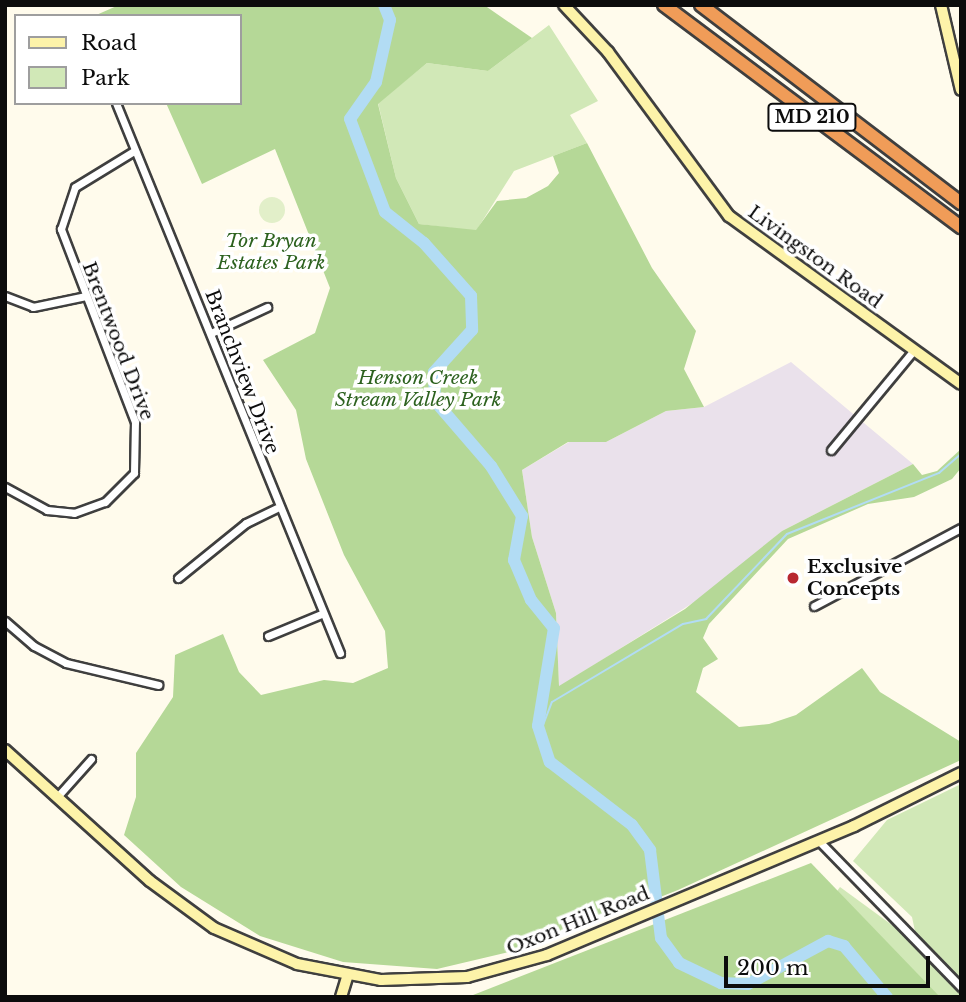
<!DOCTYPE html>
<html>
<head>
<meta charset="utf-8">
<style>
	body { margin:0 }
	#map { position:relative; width:966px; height:1002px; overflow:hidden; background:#fffbec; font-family:"Libre Baskerville",serif }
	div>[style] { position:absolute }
	.industrial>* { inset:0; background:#eae1eb }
	.green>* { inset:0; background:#d1e8b7 }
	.forest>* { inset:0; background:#b5d897 }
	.pitch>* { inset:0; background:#e2efc9 }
	.round { border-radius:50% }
	.stream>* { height:2px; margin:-1px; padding:0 1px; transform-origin:1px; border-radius:1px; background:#b2dcf4 }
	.river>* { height:12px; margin:-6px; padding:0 6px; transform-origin:6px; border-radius:6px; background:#b2dcf4 }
	.roads { filter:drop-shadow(2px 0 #3f3f3f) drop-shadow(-2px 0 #3f3f3f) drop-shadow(0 2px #3f3f3f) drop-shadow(0 -2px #3f3f3f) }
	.street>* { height:7px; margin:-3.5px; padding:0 3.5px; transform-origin:3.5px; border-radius:3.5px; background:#fff }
	.secondary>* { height:10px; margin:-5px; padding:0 5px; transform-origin:5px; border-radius:5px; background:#fdf3a9 }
	.highway>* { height:12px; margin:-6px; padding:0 6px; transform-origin:6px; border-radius:6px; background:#f09c58 }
	.dots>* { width:19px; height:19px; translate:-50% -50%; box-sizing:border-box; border:4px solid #fff; border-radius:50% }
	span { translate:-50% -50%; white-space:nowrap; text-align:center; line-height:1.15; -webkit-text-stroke:7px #fff; paint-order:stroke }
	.shield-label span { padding:2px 5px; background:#fff; border:2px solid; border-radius:5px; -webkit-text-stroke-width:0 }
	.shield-label { font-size:18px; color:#0c0c0c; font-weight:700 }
	.park-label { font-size:19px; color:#2d621f; font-style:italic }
	.street-label { font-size:19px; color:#0c0c0c }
	.poi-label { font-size:19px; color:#0c0c0c; font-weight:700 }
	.left { translate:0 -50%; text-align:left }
	.frame { position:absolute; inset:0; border:7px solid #0c0c0c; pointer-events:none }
	.legend { position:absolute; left:14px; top:14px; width:228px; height:91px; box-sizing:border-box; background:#fff; border:2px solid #9e9e9e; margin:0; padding:9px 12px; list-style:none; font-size:21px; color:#0c0c0c }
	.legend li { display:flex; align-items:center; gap:14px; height:35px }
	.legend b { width:35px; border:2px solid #9e9e9e }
	.scale { position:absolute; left:724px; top:956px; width:206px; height:32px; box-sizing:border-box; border:4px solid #0c0c0c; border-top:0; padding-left:9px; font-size:21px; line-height:24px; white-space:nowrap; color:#0c0c0c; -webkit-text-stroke:5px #fff; paint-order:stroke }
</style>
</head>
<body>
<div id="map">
	<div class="industrial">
		<div style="clip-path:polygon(791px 362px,913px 464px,782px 531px,707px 594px,559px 687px,556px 613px,532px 537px,522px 470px,569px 442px,606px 442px,666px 411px,704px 407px)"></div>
	</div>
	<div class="green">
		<div style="clip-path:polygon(549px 25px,598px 101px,570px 115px,587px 143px,514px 171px,476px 231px,419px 224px,396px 178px,378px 103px,427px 63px,488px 71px)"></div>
		<div style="clip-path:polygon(961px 784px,961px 980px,916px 936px,912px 917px,853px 861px,887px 820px)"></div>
		<div style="clip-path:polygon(840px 887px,907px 936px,961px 989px,961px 997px,908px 997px,797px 947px)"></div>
	</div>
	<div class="forest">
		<div style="clip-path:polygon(119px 5px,484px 5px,532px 38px,488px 71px,427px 63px,378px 104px,396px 178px,419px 224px,476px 230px,497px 201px,526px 198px,548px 186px,559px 173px,553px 156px,587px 143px,652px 268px,696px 331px,684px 369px,704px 407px,666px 411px,606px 442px,568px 442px,522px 470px,532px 537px,556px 613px,559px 686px,685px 609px,782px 531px,913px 464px,922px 475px,937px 471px,961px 449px,961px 468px,952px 479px,914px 497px,868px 504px,788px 539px,709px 624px,703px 638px,718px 659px,703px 668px,696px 692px,739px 727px,769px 724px,796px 715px,862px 668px,880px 692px,961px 742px,961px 760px,678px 890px,539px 945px,437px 969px,343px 962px,260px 936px,181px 887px,124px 835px,136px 797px,136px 753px,173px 697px,175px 655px,223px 634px,239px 672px,261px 695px,324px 680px,353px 683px,388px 668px,385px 631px,344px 555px,306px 459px,296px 410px,263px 360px,315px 333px,330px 288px,275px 149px,202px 184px,166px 103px,240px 103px,240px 16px,94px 16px)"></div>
		<div style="clip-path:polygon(811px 863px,940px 997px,468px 997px)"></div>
	</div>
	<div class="pitch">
		<div class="round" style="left:259px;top:197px;width:26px;height:26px"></div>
	</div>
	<div class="stream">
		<div style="left:540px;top:733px;width:33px;rotate:-69deg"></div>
		<div style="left:552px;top:702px;width:152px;rotate:-30.8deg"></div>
		<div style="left:683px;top:624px;width:24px;rotate:-12deg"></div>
		<div style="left:706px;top:619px;width:117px;rotate:-46.4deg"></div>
		<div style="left:787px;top:534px;width:164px;rotate:-21.9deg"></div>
		<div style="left:939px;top:473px;width:29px;rotate:-41deg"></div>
	</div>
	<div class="river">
		<div style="left:384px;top:5px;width:16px;rotate:68deg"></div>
		<div style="left:390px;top:20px;width:64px;rotate:102.7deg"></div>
		<div style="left:376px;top:82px;width:45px;rotate:125.1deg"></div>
		<div style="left:350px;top:119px;width:99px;rotate:69.4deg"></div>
		<div style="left:385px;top:212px;width:50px;rotate:38.5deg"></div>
		<div style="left:424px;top:243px;width:71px;rotate:48.4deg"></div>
		<div style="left:471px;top:296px;width:34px;rotate:88deg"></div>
		<div style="left:472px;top:330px;width:57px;rotate:132.1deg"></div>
		<div style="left:434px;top:372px;width:29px;rotate:88deg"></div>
		<div style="left:435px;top:401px;width:86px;rotate:49.3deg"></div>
		<div style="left:491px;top:466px;width:59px;rotate:58.2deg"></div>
		<div style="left:522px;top:516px;width:45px;rotate:100.3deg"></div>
		<div style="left:514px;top:560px;width:43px;rotate:67deg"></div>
		<div style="left:531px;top:600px;width:36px;rotate:51deg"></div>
		<div style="left:554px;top:628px;width:99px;rotate:99.3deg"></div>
		<div style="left:538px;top:726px;width:38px;rotate:72deg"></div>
		<div style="left:550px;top:762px;width:103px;rotate:37.5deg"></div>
		<div style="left:632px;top:825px;width:31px;rotate:54deg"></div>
		<div style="left:650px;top:850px;width:89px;rotate:82.9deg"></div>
		<div style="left:661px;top:938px;width:31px;rotate:54deg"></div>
		<div style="left:679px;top:963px;width:47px;rotate:25.5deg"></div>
		<div style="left:721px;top:983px;width:27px;rotate:2deg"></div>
		<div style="left:748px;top:984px;width:91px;rotate:-28.3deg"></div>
		<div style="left:828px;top:941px;width:17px;rotate:17deg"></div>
		<div style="left:844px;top:946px;width:67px;rotate:49.9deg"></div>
	</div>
	<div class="roads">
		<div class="street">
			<div style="left:116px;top:103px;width:594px;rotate:67.84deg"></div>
			<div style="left:5px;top:296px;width:30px;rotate:21deg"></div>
			<div style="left:33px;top:307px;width:54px;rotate:-11.7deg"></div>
			<div style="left:211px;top:333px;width:62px;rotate:-24.9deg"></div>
			<div style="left:831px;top:450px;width:130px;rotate:-50.3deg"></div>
			<div style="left:5px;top:487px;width:48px;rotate:28.7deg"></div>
			<div style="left:47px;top:510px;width:27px;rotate:6deg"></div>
			<div style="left:74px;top:513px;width:33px;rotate:-20deg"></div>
			<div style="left:105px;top:502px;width:41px;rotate:-45deg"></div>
			<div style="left:134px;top:473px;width:51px;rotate:-88.9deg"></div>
			<div style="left:135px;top:422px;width:207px;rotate:-111deg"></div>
			<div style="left:61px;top:229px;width:44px;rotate:-71.6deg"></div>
			<div style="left:75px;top:187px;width:69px;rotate:-31.4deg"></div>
			<div style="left:178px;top:578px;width:87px;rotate:-39deg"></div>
			<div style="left:246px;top:523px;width:34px;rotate:-26deg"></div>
			<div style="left:814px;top:606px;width:166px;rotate:-28deg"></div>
			<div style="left:5px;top:621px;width:38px;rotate:41deg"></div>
			<div style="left:34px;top:646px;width:36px;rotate:28deg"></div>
			<div style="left:66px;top:663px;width:95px;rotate:13.4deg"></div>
			<div style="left:268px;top:636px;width:57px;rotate:-22.5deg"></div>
			<div style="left:57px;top:797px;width:51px;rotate:-48.2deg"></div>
			<div style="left:819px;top:841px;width:204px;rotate:45.8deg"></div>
		</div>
		<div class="secondary">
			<div style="left:564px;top:5px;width:64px;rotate:46.9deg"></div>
			<div style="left:608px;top:52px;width:204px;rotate:53.6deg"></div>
			<div style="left:729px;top:216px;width:286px;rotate:35.9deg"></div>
			<div style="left:941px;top:5px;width:87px;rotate:76.8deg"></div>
			<div style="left:5px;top:750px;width:195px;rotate:42.1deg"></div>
			<div style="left:150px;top:881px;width:79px;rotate:36.3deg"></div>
			<div style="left:214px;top:928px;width:90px;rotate:23.4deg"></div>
			<div style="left:297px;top:964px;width:86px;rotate:10.8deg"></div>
			<div style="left:381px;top:980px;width:86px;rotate:-2deg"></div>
			<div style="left:467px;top:977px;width:83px;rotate:-15.4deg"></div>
			<div style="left:547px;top:955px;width:333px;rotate:-22.8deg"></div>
			<div style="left:854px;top:826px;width:119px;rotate:-26.4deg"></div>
			<div style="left:341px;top:997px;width:21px;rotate:-73deg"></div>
		</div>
		<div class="highway">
			<div style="left:664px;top:5px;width:371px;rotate:36.8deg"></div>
			<div style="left:701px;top:5px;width:327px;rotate:37.3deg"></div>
		</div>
	</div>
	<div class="dots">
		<div style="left:793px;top:578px;background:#b82831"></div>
	</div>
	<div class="shield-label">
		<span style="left:812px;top:117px">MD 210</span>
	</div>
	<div class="park-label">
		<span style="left:271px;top:252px">Tor Bryan<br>Estates Park</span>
		<span style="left:418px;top:389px">Henson Creek<br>Stream Valley Park</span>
	</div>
	<div class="street-label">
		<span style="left:815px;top:257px;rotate:36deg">Livingston Road</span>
		<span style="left:118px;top:341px;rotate:69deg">Brentwood Drive</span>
		<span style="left:242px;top:372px;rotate:69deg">Branchview Drive</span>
		<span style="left:578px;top:921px;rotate:-22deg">Oxon Hill Road</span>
	</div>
	<div class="poi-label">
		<span class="left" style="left:807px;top:578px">Exclusive<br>Concepts</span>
	</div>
	<div class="frame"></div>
	<ul class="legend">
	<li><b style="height:9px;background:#fdf3a9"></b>Road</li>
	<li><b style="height:19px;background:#d1e8b7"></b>Park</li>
	</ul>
	<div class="scale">200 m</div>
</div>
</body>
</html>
